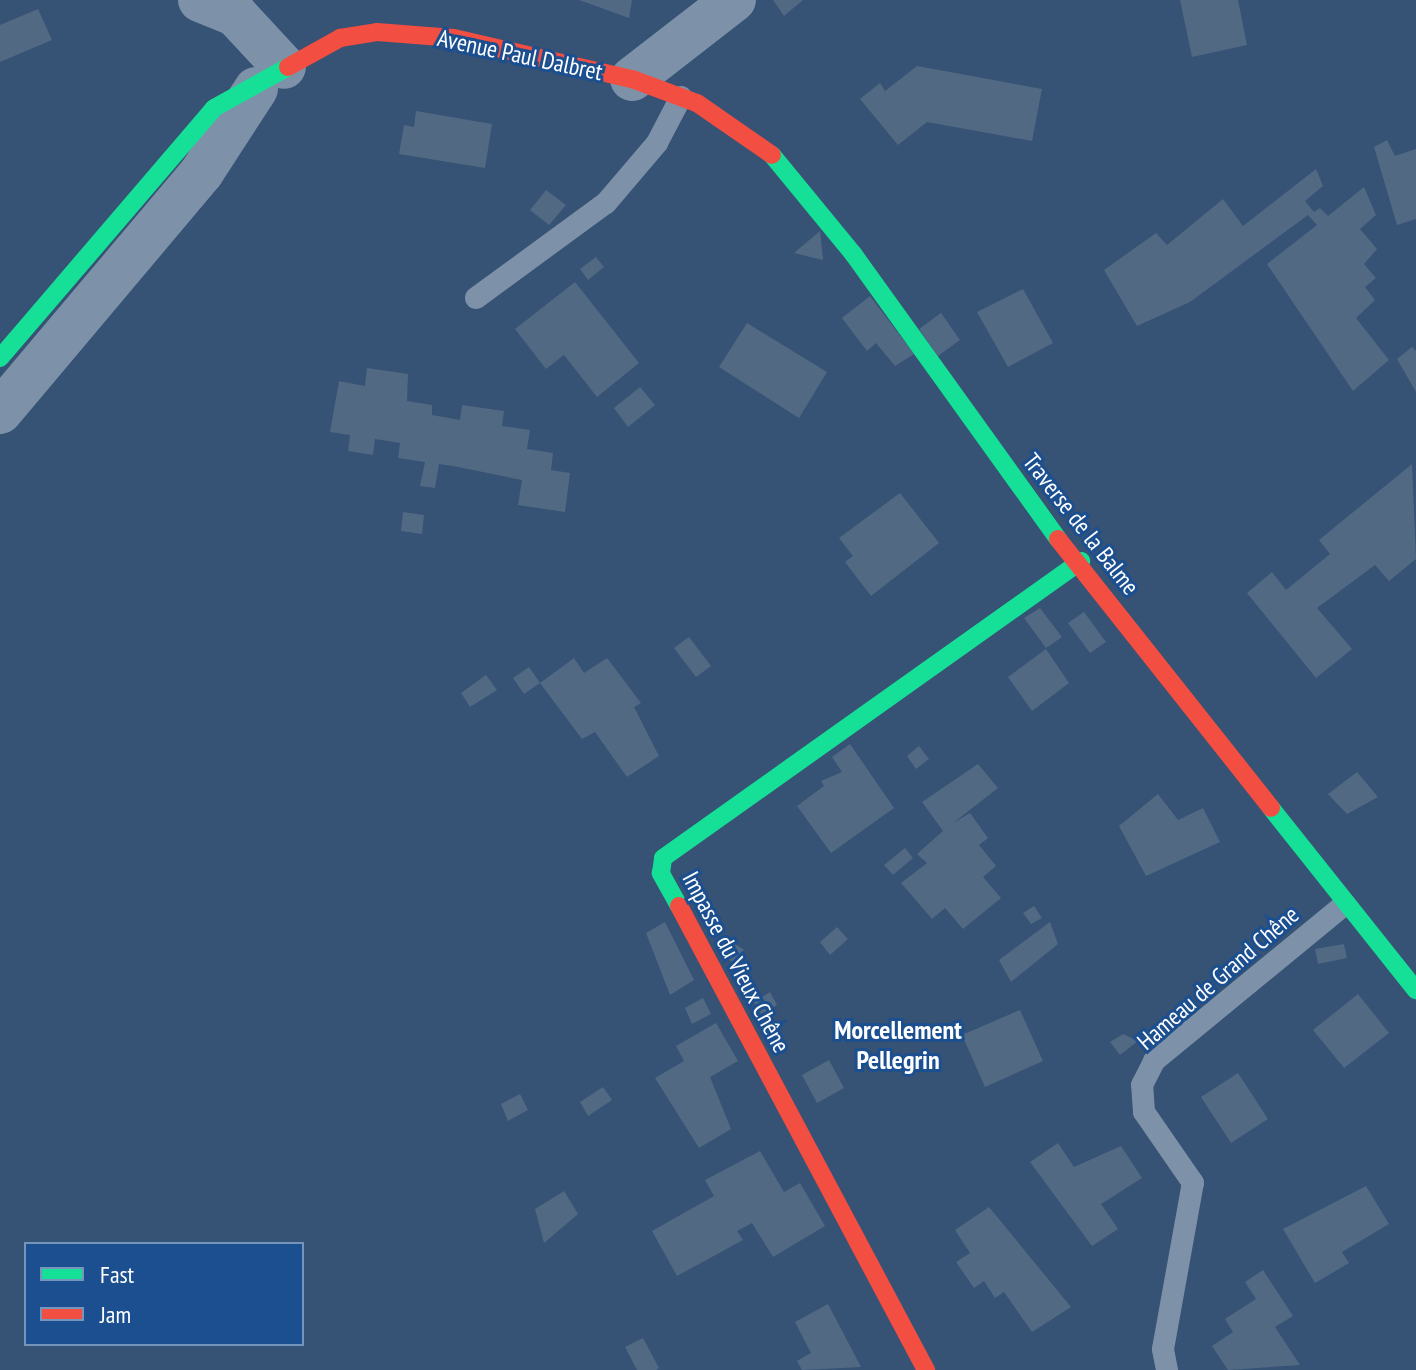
<!DOCTYPE html>
<html>
<head>
<meta charset="utf-8">
<style>
	body { margin:0 }
	#map { position:relative; width:1416px; height:1370px; overflow:hidden; background:#365274; font-family:"PT Sans Narrow",sans-serif }
	div>[style] { position:absolute }
	.building>* { inset:0; background:#526984 }
	.lane>* { height:22px; margin:-11px; padding:0 11px; transform-origin:11px; border-radius:11px; background:#7d92a8 }
	.street>* { height:44px; margin:-22px; padding:0 22px; transform-origin:22px; border-radius:22px; background:#7d92a8 }
	.fast>* { height:18px; margin:-9px; padding:0 9px; transform-origin:9px; border-radius:9px; background:#16e098 }
	.jam>* { height:18px; margin:-9px; padding:0 9px; transform-origin:9px; border-radius:9px; background:#f24e42 }
	span { translate:-50% -50%; white-space:nowrap; text-align:center; line-height:1.15; -webkit-text-stroke:6px #1b4f8f; paint-order:stroke }
	.street-label { font-size:24px; color:#fff }
	.neighbourhood-label { font-size:26px; color:#fff; font-weight:700 }
	.legend { position:absolute; left:24px; top:1242px; width:280px; height:104px; box-sizing:border-box; background:#1b4f8f; border:2px solid #7695bc; margin:0; padding:10px 14px; list-style:none; font-size:24px; color:#fff }
	.legend li { display:flex; align-items:center; gap:16px; height:40px }
	.legend b { width:40px; border:2px solid #7695bc }
</style>
</head>
<body>
<div id="map">
	<div class="building">
		<div style="clip-path:polygon(579px 0,632px 0,629px 18px)"></div>
		<div style="clip-path:polygon(773px 0,803px 0,784px 16px)"></div>
		<div style="clip-path:polygon(1180px 0,1238px 0,1247px 45px,1192px 57px)"></div>
		<div style="clip-path:polygon(38px 9px,52px 40px,0 62px,0 25px)"></div>
		<div style="clip-path:polygon(917px 66px,1042px 89px,1032px 141px,927px 122px,898px 145px,860px 99px,880px 83px,885px 91px)"></div>
		<div style="clip-path:polygon(416px 111px,492px 124px,485px 168px,399px 154px,404px 125px,414px 127px)"></div>
		<div style="clip-path:polygon(1387px 140px,1395px 156px,1416px 149px,1416px 219px,1397px 225px,1374px 147px)"></div>
		<div style="clip-path:polygon(1316px 169px,1323px 186px,1305px 201px,1314px 212px,1320px 208px,1328px 216px,1364px 187px,1376px 215px,1360px 229px,1377px 249px,1364px 264px,1376px 278px,1365px 287px,1375px 300px,1356px 318px,1389px 360px,1353px 391px,1267px 264px,1317px 225px,1308px 215px,1190px 302px,1137px 326px,1104px 270px,1156px 233px,1167px 245px,1223px 199px,1243px 226px)"></div>
		<div style="clip-path:polygon(546px 190px,566px 205px,549px 225px,530px 210px)"></div>
		<div style="clip-path:polygon(820px 231px,823px 260px,794px 253px)"></div>
		<div style="clip-path:polygon(596px 257px,604px 267px,588px 280px,580px 269px)"></div>
		<div style="clip-path:polygon(575px 282px,639px 363px,597px 397px,564px 355px,546px 369px,515px 329px)"></div>
		<div style="clip-path:polygon(1023px 289px,1053px 343px,1008px 367px,977px 312px)"></div>
		<div style="clip-path:polygon(870px 296px,914px 354px,895px 366px,876px 343px,867px 351px,842px 318px)"></div>
		<div style="clip-path:polygon(941px 313px,960px 340px,938px 356px,919px 329px)"></div>
		<div style="clip-path:polygon(747px 323px,827px 372px,799px 418px,719px 367px)"></div>
		<div style="clip-path:polygon(1412px 347px,1416px 351px,1416px 392px,1397px 359px)"></div>
		<div style="clip-path:polygon(367px 368px,408px 374px,407px 401px,432px 405px,432px 415px,460px 420px,462px 405px,504px 411px,502px 426px,530px 430px,527px 449px,553px 453px,551px 470px,570px 473px,565px 512px,518px 505px,522px 480px,453px 466px,439px 464px,435px 488px,420px 486px,425px 462px,398px 458px,400px 443px,375px 439px,373px 455px,348px 451px,350px 435px,330px 432px,339px 381px,365px 386px)"></div>
		<div style="clip-path:polygon(640px 387px,655px 405px,628px 427px,614px 408px)"></div>
		<div style="clip-path:polygon(1412px 464px,1416px 559px,1389px 581px,1375px 565px,1317px 608px,1352px 649px,1316px 678px,1247px 593px,1272px 572px,1286px 590px,1330px 554px,1319px 540px)"></div>
		<div style="clip-path:polygon(900px 493px,939px 543px,871px 596px,845px 562px,853px 556px,839px 538px)"></div>
		<div style="clip-path:polygon(403px 512px,424px 515px,422px 534px,401px 531px)"></div>
		<div style="clip-path:polygon(1040px 608px,1062px 637px,1046px 648px,1024px 618px)"></div>
		<div style="clip-path:polygon(1084px 612px,1106px 642px,1090px 653px,1068px 623px)"></div>
		<div style="clip-path:polygon(689px 637px,711px 666px,696px 677px,674px 648px)"></div>
		<div style="clip-path:polygon(1046px 649px,1069px 683px,1032px 711px,1008px 677px)"></div>
		<div style="clip-path:polygon(574px 658px,584px 673px,607px 658px,641px 703px,634px 707px,659px 756px,627px 777px,595px 732px,582px 739px,540px 683px)"></div>
		<div style="clip-path:polygon(529px 667px,540px 683px,524px 694px,513px 678px)"></div>
		<div style="clip-path:polygon(486px 675px,497px 690px,470px 707px,461px 693px)"></div>
		<div style="clip-path:polygon(850px 744px,894px 808px,831px 853px,797px 806px,824px 786px,821px 781px,842px 772px,832px 757px)"></div>
		<div style="clip-path:polygon(919px 746px,929px 759px,916px 769px,907px 756px)"></div>
		<div style="clip-path:polygon(978px 764px,998px 788px,953px 823px,970px 813px,988px 838px,979px 845px,996px 866px,983px 877px,1001px 898px,963px 929px,945px 908px,932px 919px,901px 883px,927px 863px,917px 854px,943px 831px,922px 802px)"></div>
		<div style="clip-path:polygon(1357px 772px,1378px 797px,1347px 814px,1328px 794px)"></div>
		<div style="clip-path:polygon(1158px 794px,1178px 820px,1203px 808px,1220px 842px,1146px 876px,1119px 826px)"></div>
		<div style="clip-path:polygon(905px 848px,913px 858px,893px 875px,884px 865px)"></div>
		<div style="clip-path:polygon(1034px 906px,1042px 918px,1031px 924px,1023px 913px)"></div>
		<div style="clip-path:polygon(665px 922px,694px 980px,670px 995px,646px 933px)"></div>
		<div style="clip-path:polygon(1050px 922px,1058px 944px,1011px 982px,999px 960px)"></div>
		<div style="clip-path:polygon(837px 927px,848px 939px,830px 955px,820px 942px)"></div>
		<div style="clip-path:polygon(735px 944px,744px 950px,735px 964px,727px 958px)"></div>
		<div style="clip-path:polygon(1344px 944px,1347px 958px,1318px 964px,1315px 949px)"></div>
		<div style="clip-path:polygon(770px 992px,777px 1005px,761px 1014px,754px 1002px)"></div>
		<div style="clip-path:polygon(1358px 994px,1389px 1033px,1344px 1068px,1313px 1030px)"></div>
		<div style="clip-path:polygon(703px 998px,711px 1014px,692px 1024px,685px 1008px)"></div>
		<div style="clip-path:polygon(1020px 1010px,1043px 1061px,985px 1087px,962px 1035px)"></div>
		<div style="clip-path:polygon(716px 1023px,738px 1061px,710px 1077px,731px 1129px,699px 1148px,655px 1078px,684px 1061px,676px 1046px)"></div>
		<div style="clip-path:polygon(1123px 1034px,1138px 1041px,1120px 1055px,1110px 1042px)"></div>
		<div style="clip-path:polygon(829px 1060px,844px 1088px,817px 1103px,802px 1075px)"></div>
		<div style="clip-path:polygon(1238px 1073px,1268px 1119px,1231px 1143px,1201px 1097px)"></div>
		<div style="clip-path:polygon(603px 1087px,612px 1100px,588px 1116px,580px 1102px)"></div>
		<div style="clip-path:polygon(520px 1094px,528px 1110px,508px 1121px,501px 1104px)"></div>
		<div style="clip-path:polygon(1058px 1143px,1074px 1167px,1121px 1146px,1142px 1178px,1101px 1204px,1118px 1229px,1092px 1246px,1030px 1162px)"></div>
		<div style="clip-path:polygon(760px 1151px,784px 1192px,800px 1183px,825px 1226px,773px 1257px,752px 1223px,737px 1231px,743px 1240px,677px 1276px,652px 1231px,714px 1196px,705px 1180px)"></div>
		<div style="clip-path:polygon(1366px 1186px,1389px 1224px,1342px 1252px,1349px 1263px,1315px 1283px,1283px 1229px)"></div>
		<div style="clip-path:polygon(564px 1191px,578px 1214px,544px 1243px,535px 1209px)"></div>
		<div style="clip-path:polygon(989px 1207px,1071px 1307px,1032px 1332px,1004px 1292px,995px 1298px,984px 1281px,974px 1288px,956px 1262px,970px 1253px,955px 1230px)"></div>
		<div style="clip-path:polygon(1263px 1270px,1293px 1316px,1275px 1327px,1300px 1365px,1228px 1370px,1212px 1346px,1233px 1332px,1225px 1319px,1256px 1299px,1245px 1282px)"></div>
		<div style="clip-path:polygon(828px 1304px,861px 1367px,802px 1370px,797px 1361px,811px 1353px,795px 1322px)"></div>
		<div style="clip-path:polygon(643px 1338px,659px 1368px,656px 1370px,637px 1370px,625px 1347px)"></div>
	</div>
	<div class="lane">
		<div style="left:476px;top:298px;width:161px;rotate:-36.2deg"></div>
		<div style="left:606px;top:203px;width:79px;rotate:-49.6deg"></div>
		<div style="left:657px;top:143px;width:52px;rotate:-62.4deg"></div>
		<div style="left:1167px;top:1370px;width:21px;rotate:-101deg"></div>
		<div style="left:1163px;top:1349px;width:169px;rotate:-79.8deg"></div>
		<div style="left:1193px;top:1183px;width:86px;rotate:-124.6deg"></div>
		<div style="left:1144px;top:1112px;width:27px;rotate:-94deg"></div>
		<div style="left:1142px;top:1085px;width:27px;rotate:-63deg"></div>
		<div style="left:1154px;top:1061px;width:247px;rotate:-39.4deg"></div>
	</div>
	<div class="street">
		<div style="left:200px;top:0;width:38px;rotate:22deg"></div>
		<div style="left:235px;top:14px;width:72px;rotate:47.2deg"></div>
		<div style="left:632px;top:79px;width:129px;rotate:-37.8deg"></div>
		<div style="left:0;top:412px;width:314px;rotate:-49.9deg"></div>
		<div style="left:202px;top:172px;width:99px;rotate:-57deg"></div>
	</div>
	<div class="fast">
		<div style="left:772px;top:155px;width:129px;rotate:50.6deg"></div>
		<div style="left:854px;top:255px;width:350px;rotate:54.3deg"></div>
		<div style="left:0;top:358px;width:329px;rotate:-49.4deg"></div>
		<div style="left:214px;top:108px;width:85px;rotate:-29deg"></div>
		<div style="left:1271px;top:808px;width:233px;rotate:51.5deg"></div>
		<div style="left:679px;top:906px;width:38px;rotate:-119deg"></div>
		<div style="left:661px;top:873px;width:15px;rotate:-82deg"></div>
		<div style="left:663px;top:858px;width:513px;rotate:-35.39deg"></div>
	</div>
	<div class="jam">
		<div style="left:288px;top:67px;width:60px;rotate:-29.1deg"></div>
		<div style="left:340px;top:38px;width:37px;rotate:-9deg"></div>
		<div style="left:377px;top:32px;width:77px;rotate:4.5deg"></div>
		<div style="left:454px;top:38px;width:183px;rotate:13deg"></div>
		<div style="left:632px;top:79px;width:69px;rotate:20.3deg"></div>
		<div style="left:697px;top:103px;width:91px;rotate:34.7deg"></div>
		<div style="left:1058px;top:539px;width:343px;rotate:51.6deg"></div>
		<div style="left:679px;top:906px;width:526px;rotate:61.97deg"></div>
	</div>
	<div class="street-label">
		<span style="left:520px;top:55px;rotate:12deg">Avenue Paul Dalbret</span>
		<span style="left:1081px;top:524px;rotate:52deg">Traverse de la Balme</span>
		<span style="left:736px;top:962px;rotate:62deg">Impasse du Vieux Chêne</span>
		<span style="left:1218px;top:978px;rotate:-41deg">Hameau de Grand Chêne</span>
	</div>
	<div class="neighbourhood-label">
		<span style="left:898px;top:1045px">Morcellement<br>Pellegrin</span>
	</div>
	<ul class="legend">
	<li><b style="height:10px;background:#16e098"></b>Fast</li>
	<li><b style="height:10px;background:#f24e42"></b>Jam</li>
	</ul>
</div>
</body>
</html>
